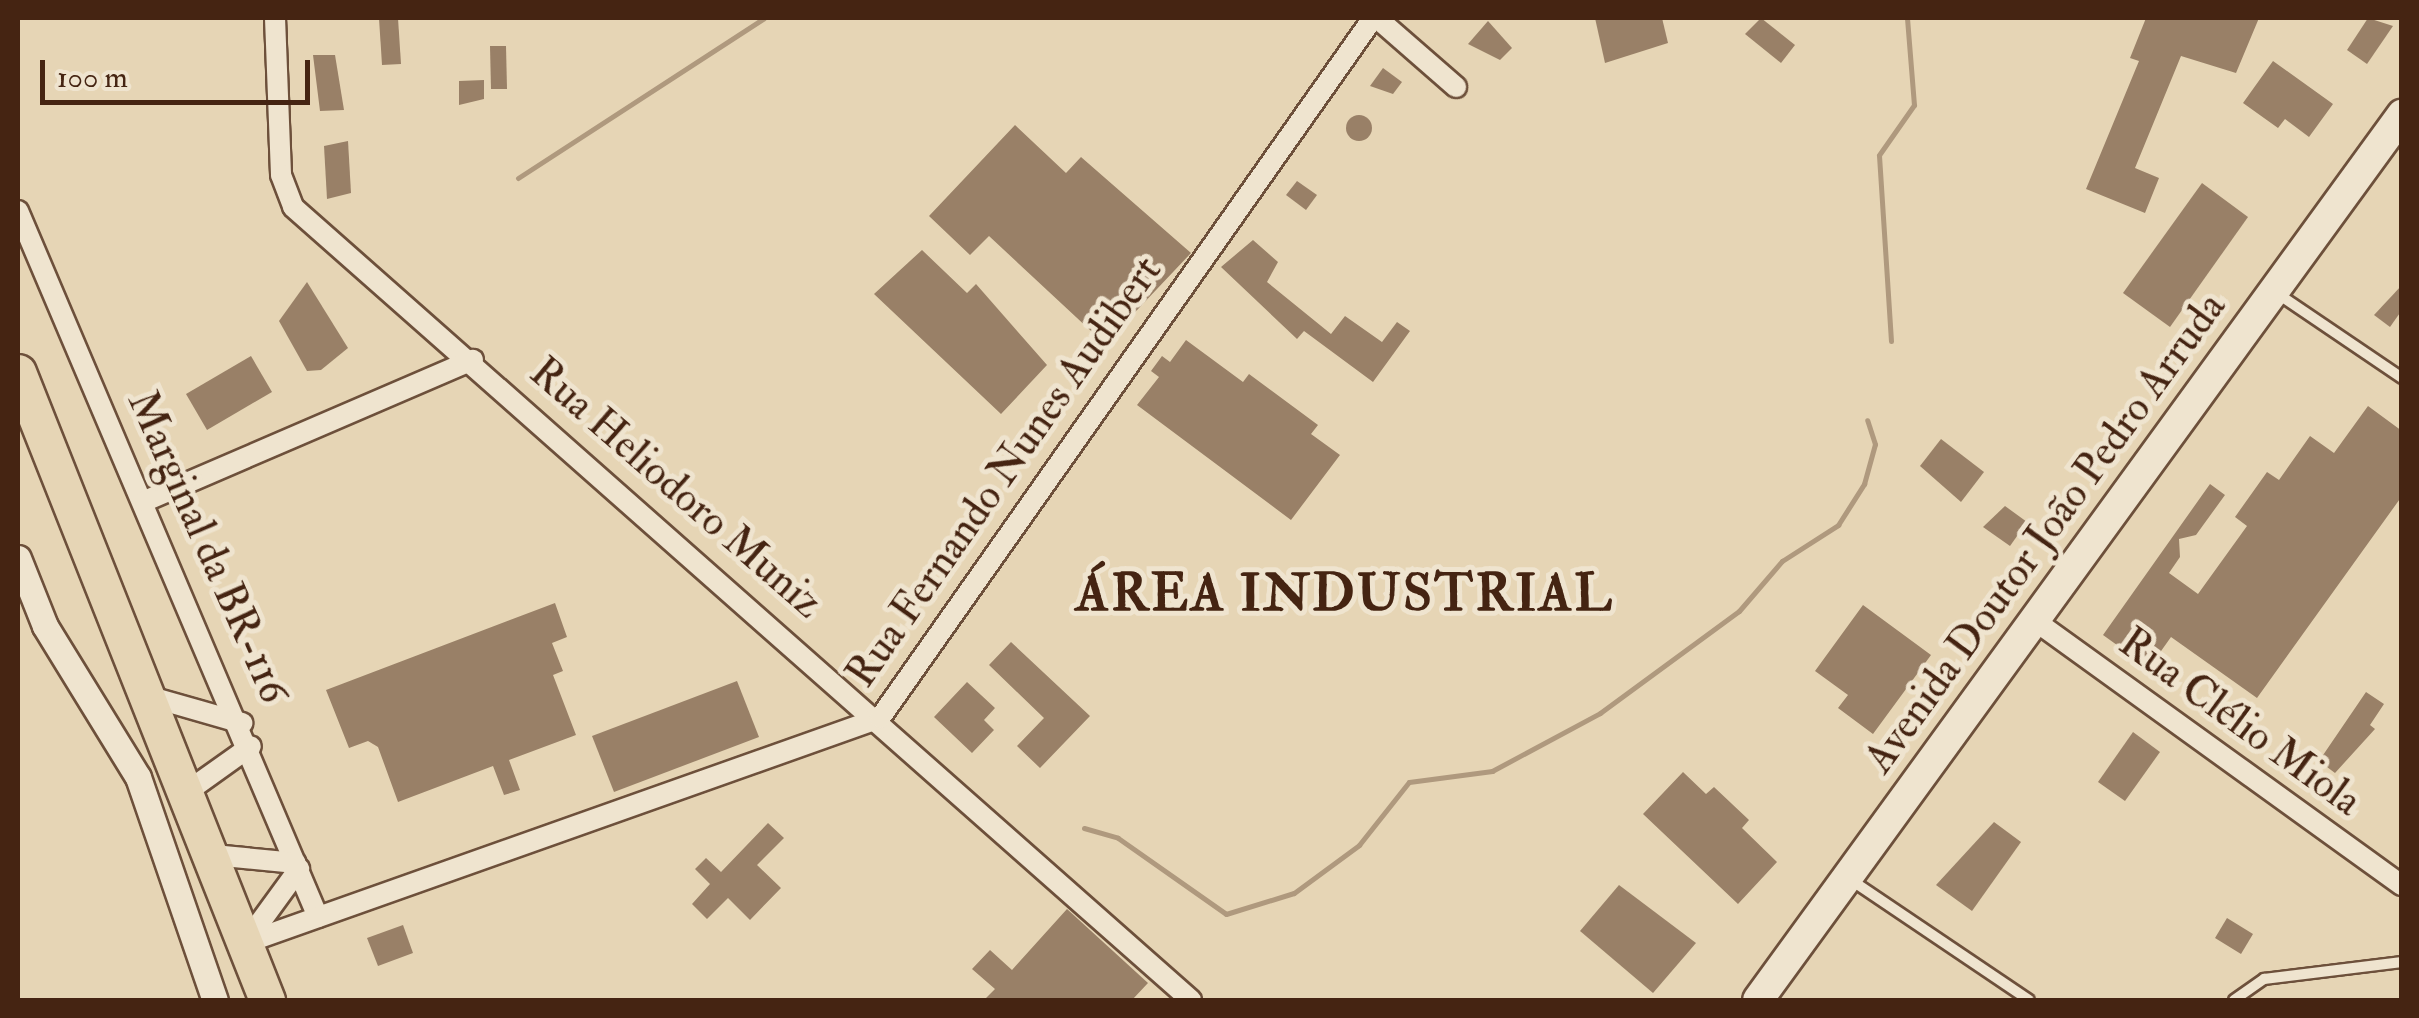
<!DOCTYPE html>
<html>
<head>
<meta charset="utf-8">
<style>
	body { margin:0 }
	#map { position:relative; width:2419px; height:1018px; overflow:hidden; background:#e6d5b5; font-family:"IM FELL Double Pica",serif }
	div>[style] { position:absolute }
	.stream>* { height:5px; margin:-2.5px; padding:0 2.5px; transform-origin:2.5px; border-radius:2.5px; background:#af997e }
	.building>* { inset:0; background:#998067 }
	.round { border-radius:50% }
	.roads { filter:drop-shadow(2px 0 #6d503b) drop-shadow(-2px 0 #6d503b) drop-shadow(0 2px #6d503b) drop-shadow(0 -2px #6d503b) }
	.service>* { height:10px; margin:-5px; padding:0 5px; transform-origin:5px; border-radius:5px; background:#efe4cf }
	.minor>* { height:20px; margin:-10px; padding:0 10px; transform-origin:10px; border-radius:10px; background:#efe4cf }
	.tertiary>* { height:25px; margin:-12.5px; padding:0 12.5px; transform-origin:12.5px; border-radius:12.5px; background:#efe4cf }
	.secondary>* { height:30px; margin:-15px; padding:0 15px; transform-origin:15px; border-radius:15px; background:#efe4cf }
	.trunk>* { height:35px; margin:-17.5px; padding:0 17.5px; transform-origin:17.5px; border-radius:17.5px; background:#e6d5b5 }
	span { translate:-50% -50%; white-space:nowrap; text-align:center; line-height:1.15; -webkit-text-stroke:10px #efe4cf; paint-order:stroke }
	.street-label { font-size:42px; color:#452412 }
	.district-label { font-size:52px; color:#452412; font-weight:700; letter-spacing:2.5px }
	.frame { position:absolute; inset:0; border:20px solid #452412; pointer-events:none }
	.scale { position:absolute; left:40px; top:60px; width:270px; height:45px; box-sizing:border-box; border:5px solid #452412; border-top:0; padding-left:12px; font-size:30px; line-height:35px; white-space:nowrap; color:#452412; -webkit-text-stroke:8px #efe4cf; paint-order:stroke }
</style>
</head>
<body>
<div id="map">
	<div class="stream">
		<div style="left:518px;top:178px;width:293px;rotate:-33deg"></div>
		<div style="left:1891px;top:341px;width:186px;rotate:-93.7deg"></div>
		<div style="left:1879px;top:155px;width:61px;rotate:-55deg"></div>
		<div style="left:1914px;top:105px;width:87px;rotate:-94.6deg"></div>
		<div style="left:1084px;top:828px;width:35px;rotate:16deg"></div>
		<div style="left:1118px;top:838px;width:132px;rotate:35.1deg"></div>
		<div style="left:1226px;top:914px;width:71px;rotate:-17.2deg"></div>
		<div style="left:1294px;top:893px;width:81px;rotate:-36.4deg"></div>
		<div style="left:1359px;top:845px;width:80px;rotate:-51.6deg"></div>
		<div style="left:1409px;top:782px;width:84px;rotate:-7.5deg"></div>
		<div style="left:1492px;top:771px;width:123px;rotate:-28.2deg"></div>
		<div style="left:1600px;top:713px;width:172px;rotate:-36.3deg"></div>
		<div style="left:1739px;top:611px;width:66px;rotate:-49.3deg"></div>
		<div style="left:1782px;top:561px;width:67px;rotate:-32.7deg"></div>
		<div style="left:1838px;top:525px;width:49px;rotate:-57.6deg"></div>
		<div style="left:1864px;top:484px;width:41px;rotate:-74.6deg"></div>
		<div style="left:1875px;top:444px;width:25px;rotate:-108deg"></div>
	</div>
	<div class="building">
		<div style="clip-path:polygon(379px 18px,398px 18px,401px 64px,382px 65px)"></div>
		<div style="clip-path:polygon(1595px 18px,1662px 18px,1668px 43px,1605px 63px)"></div>
		<div style="clip-path:polygon(1761px 18px,1795px 45px,1781px 63px,1745px 34px)"></div>
		<div style="clip-path:polygon(2146px 18px,2259px 18px,2236px 73px,2181px 56px,2135px 168px,2159px 178px,2145px 213px,2086px 189px,2139px 61px,2130px 58px)"></div>
		<div style="clip-path:polygon(2368px 18px,2393px 26px,2367px 64px,2347px 50px)"></div>
		<div style="clip-path:polygon(1488px 21px,1512px 48px,1500px 60px,1468px 44px)"></div>
		<div style="clip-path:polygon(490px 46px,506px 46px,507px 89px,491px 89px)"></div>
		<div style="clip-path:polygon(313px 55px,335px 55px,344px 110px,320px 111px)"></div>
		<div style="clip-path:polygon(2273px 61px,2333px 104px,2309px 137px,2285px 119px,2278px 128px,2243px 103px)"></div>
		<div style="clip-path:polygon(1383px 68px,1402px 82px,1393px 94px,1370px 86px)"></div>
		<div style="clip-path:polygon(484px 80px,484px 99px,459px 105px,459px 81px)"></div>
		<div class="round" style="left:1346px;top:115px;width:26px;height:26px"></div>
		<div style="clip-path:polygon(1015px 125px,1066px 173px,1081px 157px,1191px 253px,1105px 344px,989px 236px,970px 255px,929px 216px)"></div>
		<div style="clip-path:polygon(348px 141px,351px 193px,327px 199px,324px 146px)"></div>
		<div style="clip-path:polygon(1297px 181px,1317px 195px,1306px 210px,1286px 195px)"></div>
		<div style="clip-path:polygon(2202px 183px,2248px 217px,2170px 327px,2123px 293px)"></div>
		<div style="clip-path:polygon(1253px 240px,1278px 262px,1267px 282px,1331px 334px,1345px 316px,1382px 342px,1397px 322px,1410px 331px,1373px 382px,1304px 331px,1297px 339px,1221px 267px)"></div>
		<div style="clip-path:polygon(922px 250px,967px 293px,976px 284px,1047px 365px,1001px 414px,874px 294px)"></div>
		<div style="clip-path:polygon(307px 282px,348px 348px,321px 370px,307px 371px,279px 321px)"></div>
		<div style="clip-path:polygon(2402px 285px,2402px 310px,2390px 327px,2374px 315px)"></div>
		<div style="clip-path:polygon(1186px 340px,1243px 382px,1249px 374px,1318px 425px,1311px 434px,1340px 455px,1291px 520px,1137px 405px,1159px 377px,1151px 371px,1162px 356px,1170px 362px)"></div>
		<div style="clip-path:polygon(251px 356px,272px 392px,207px 430px,186px 394px)"></div>
		<div style="clip-path:polygon(2368px 406px,2402px 431px,2402px 496px,2257px 698px,2171px 637px,2149px 668px,2103px 635px,2210px 484px,2225px 495px,2196px 535px,2179px 539px,2180px 557px,2169px 573px,2198px 594px,2247px 526px,2235px 517px,2267px 472px,2279px 480px,2310px 436px,2334px 453px)"></div>
		<div style="clip-path:polygon(1941px 439px,1984px 472px,1961px 502px,1920px 466px)"></div>
		<div style="clip-path:polygon(2005px 506px,2027px 522px,2010px 546px,1983px 527px)"></div>
		<div style="clip-path:polygon(555px 603px,567px 637px,552px 643px,563px 671px,553px 675px,576px 735px,509px 760px,520px 790px,504px 795px,493px 766px,398px 802px,378px 747px,368px 741px,349px 748px,326px 690px)"></div>
		<div style="clip-path:polygon(1863px 605px,1931px 655px,1873px 734px,1838px 708px,1848px 695px,1815px 671px)"></div>
		<div style="clip-path:polygon(1011px 642px,1090px 716px,1040px 768px,1017px 746px,1044px 718px,989px 665px)"></div>
		<div style="clip-path:polygon(737px 681px,759px 737px,614px 792px,592px 736px)"></div>
		<div style="clip-path:polygon(967px 682px,995px 708px,984px 720px,994px 730px,972px 753px,934px 717px)"></div>
		<div style="clip-path:polygon(2366px 692px,2384px 704px,2370px 725px,2375px 729px,2335px 773px,2319px 761px)"></div>
		<div style="clip-path:polygon(2133px 732px,2160px 752px,2125px 801px,2098px 782px)"></div>
		<div style="clip-path:polygon(1683px 772px,1706px 794px,1714px 787px,1749px 820px,1742px 828px,1777px 862px,1738px 904px,1643px 814px)"></div>
		<div style="clip-path:polygon(1994px 822px,2021px 842px,1972px 911px,1936px 885px)"></div>
		<div style="clip-path:polygon(768px 823px,784px 838px,757px 865px,781px 888px,750px 920px,728px 898px,707px 919px,692px 904px,710px 884px,695px 869px,706px 858px,721px 872px)"></div>
		<div style="clip-path:polygon(1619px 885px,1696px 943px,1653px 993px,1580px 931px)"></div>
		<div style="clip-path:polygon(1067px 909px,1148px 983px,1132px 1000px,984px 1000px,995px 989px,972px 969px,990px 950px,1012px 970px)"></div>
		<div style="clip-path:polygon(2227px 918px,2253px 934px,2241px 954px,2215px 938px)"></div>
		<div style="clip-path:polygon(403px 925px,413px 953px,378px 966px,367px 938px)"></div>
	</div>
	<div class="roads">
		<div class="service">
			<div style="left:2278px;top:294px;width:150px;rotate:34.1deg"></div>
			<div style="left:1848px;top:878px;width:218px;rotate:34deg"></div>
			<div style="left:2234px;top:1000px;width:37px;rotate:-35deg"></div>
			<div style="left:2264px;top:979px;width:139px;rotate:-7deg"></div>
		</div>
		<div class="minor">
			<div style="left:275px;top:18px;width:157px;rotate:87.8deg"></div>
			<div style="left:281px;top:175px;width:34px;rotate:69deg"></div>
			<div style="left:293px;top:207px;width:1198px;rotate:41.45deg"></div>
			<div style="left:1377px;top:18px;width:105px;rotate:41.1deg"></div>
			<div style="left:18px;top:211px;width:767px;rotate:66.98deg"></div>
			<div style="left:145px;top:501px;width:357px;rotate:-23.3deg"></div>
			<div style="left:2034px;top:620px;width:453px;rotate:35.8deg"></div>
			<div style="left:151px;top:697px;width:95px;rotate:15.9deg"></div>
			<div style="left:188px;top:791px;width:77px;rotate:-35.5deg"></div>
			<div style="left:213px;top:855px;width:83px;rotate:5.5deg"></div>
			<div style="left:245px;top:943px;width:674px;rotate:-19.51deg"></div>
			<div style="left:880px;top:718px;width:856px;rotate:-54.84deg"></div>
			<div style="left:245px;top:943px;width:92px;rotate:-53.9deg"></div>
		</div>
		<div class="tertiary">
			<div style="left:18px;top:558px;width:73px;rotate:68.3deg"></div>
			<div style="left:45px;top:626px;width:177px;rotate:58.4deg"></div>
			<div style="left:138px;top:777px;width:236px;rotate:71deg"></div>
		</div>
		<div class="secondary">
			<div style="left:1758px;top:1000px;width:1095px;rotate:-53.96deg"></div>
		</div>
		<div class="trunk">
			<div style="left:18px;top:372px;width:676px;rotate:68.37deg"></div>
		</div>
	</div>
	<div class="street-label">
		<span style="left:1004px;top:472px;rotate:-55deg">Rua Fernando Nunes Audibert</span>
		<span style="left:676px;top:488px;rotate:41deg">Rua Heliodoro Muniz</span>
		<span style="left:2045px;top:533px;rotate:-54deg">Avenida Doutor João Pedro Arruda</span>
		<span style="left:208px;top:547px;rotate:66deg">Marginal da BR-116</span>
		<span style="left:2240px;top:722px;rotate:36deg">Rua Clélio Miola</span>
	</div>
	<div class="district-label">
		<span style="left:1345px;top:594px">ÁREA INDUSTRIAL</span>
	</div>
	<div class="frame"></div>
	<div class="scale">100 m</div>
</div>
</body>
</html>
